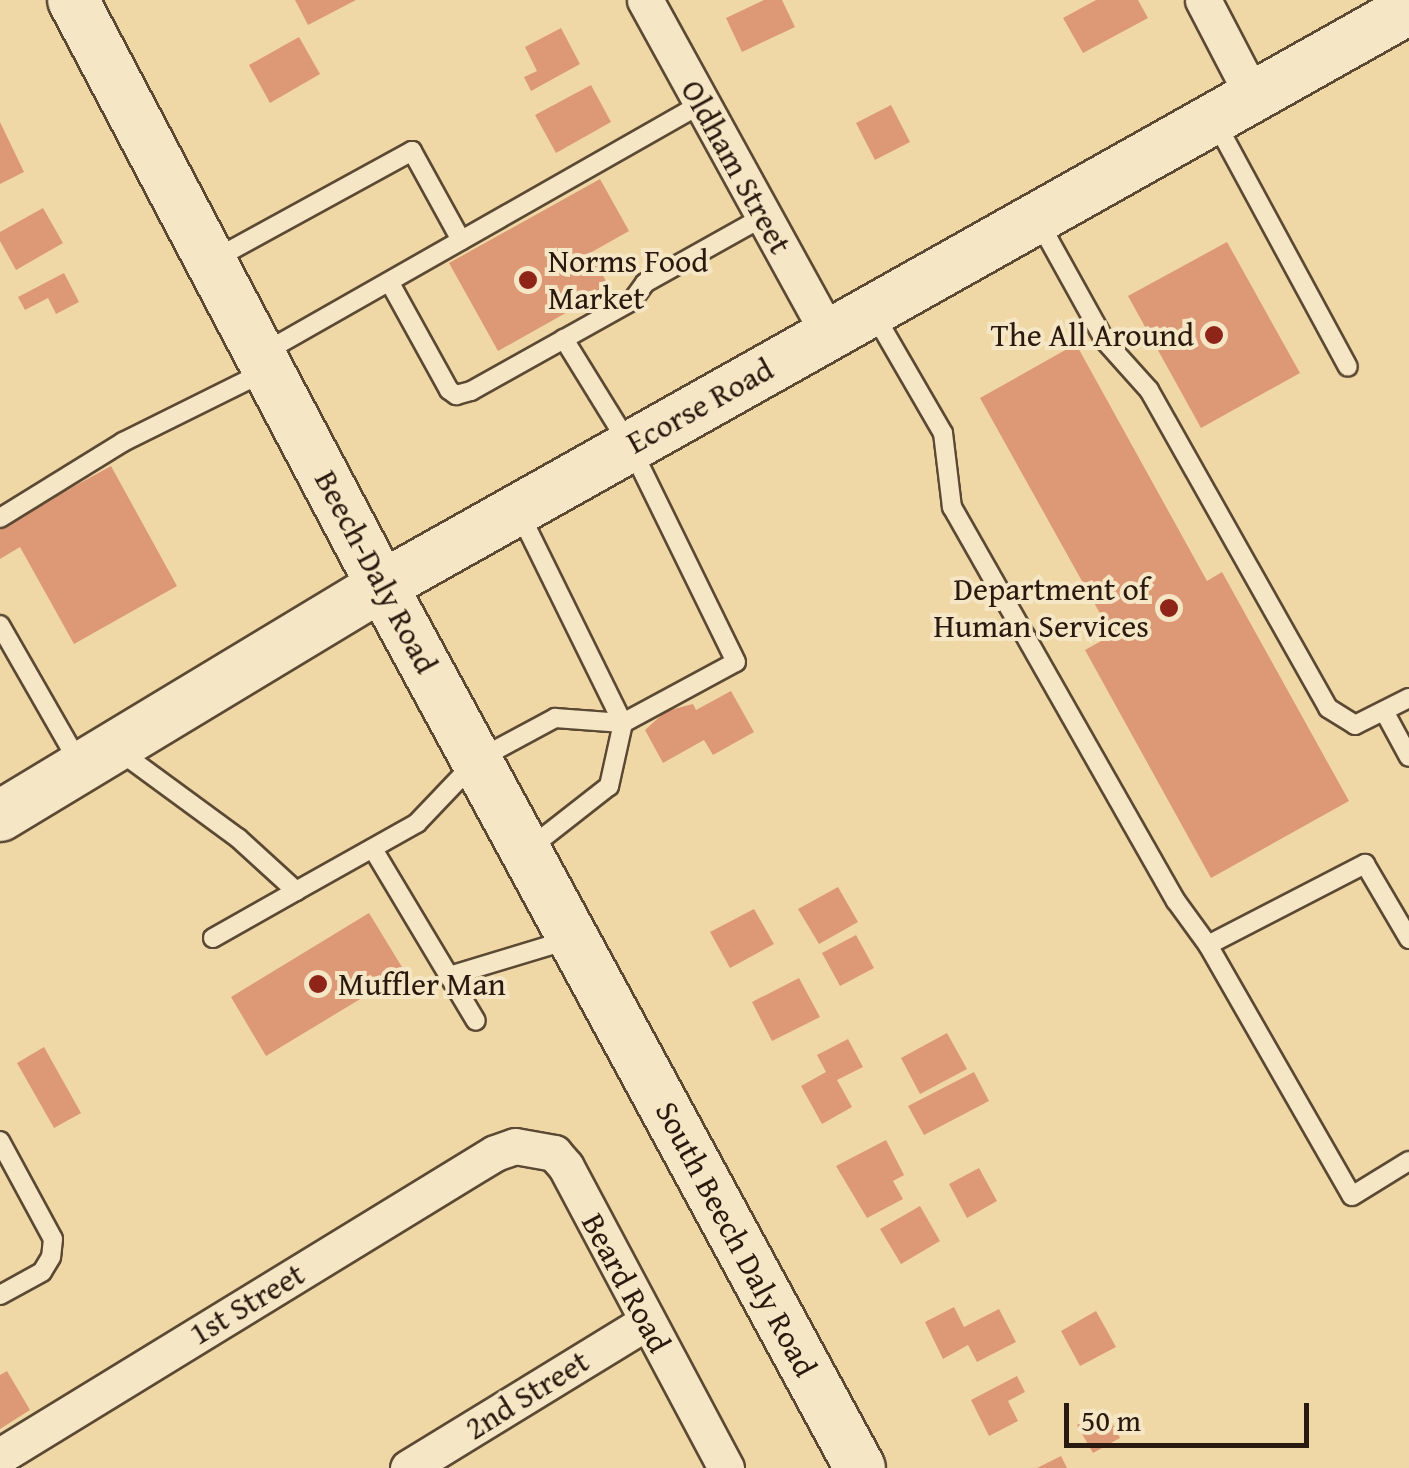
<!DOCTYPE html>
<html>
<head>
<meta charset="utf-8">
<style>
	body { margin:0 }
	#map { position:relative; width:1409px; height:1468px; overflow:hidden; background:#efd8a6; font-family:"Gentium Book Plus",serif }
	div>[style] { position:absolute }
	.building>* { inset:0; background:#dd9976 }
	.roads { filter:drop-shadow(2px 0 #5b4934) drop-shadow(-2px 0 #5b4934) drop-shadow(0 2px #5b4934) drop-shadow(0 -2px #5b4934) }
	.lane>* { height:18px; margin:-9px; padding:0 9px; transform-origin:9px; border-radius:9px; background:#f5e6c5 }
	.street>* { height:35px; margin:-17.5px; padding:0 17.5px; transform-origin:17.5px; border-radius:17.5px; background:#f5e6c5 }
	.secondary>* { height:50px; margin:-25px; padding:0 25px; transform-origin:25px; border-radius:25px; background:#f5e6c5 }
	.dots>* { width:28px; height:28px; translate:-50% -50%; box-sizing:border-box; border:5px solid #f5e6c5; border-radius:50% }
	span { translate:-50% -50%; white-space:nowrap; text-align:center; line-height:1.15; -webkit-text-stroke:8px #f5e6c5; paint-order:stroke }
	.street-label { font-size:32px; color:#2a190e }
	.poi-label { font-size:32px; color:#2a190e }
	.left { translate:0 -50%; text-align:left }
	.right { translate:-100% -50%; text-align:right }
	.scale { position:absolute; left:1064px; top:1403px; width:245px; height:45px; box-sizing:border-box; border:5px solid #2a190e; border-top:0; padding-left:12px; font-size:30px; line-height:35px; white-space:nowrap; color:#2a190e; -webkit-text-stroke:8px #f5e6c5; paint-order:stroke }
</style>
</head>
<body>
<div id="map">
	<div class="building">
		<div style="clip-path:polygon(295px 0,356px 0,308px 25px)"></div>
		<div style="clip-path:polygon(764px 0,782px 0,795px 27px,742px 52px,726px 18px)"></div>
		<div style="clip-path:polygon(1096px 0,1138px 0,1148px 18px,1083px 53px,1063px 18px)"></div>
		<div style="clip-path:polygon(561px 28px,580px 64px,531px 91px,524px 77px,537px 71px,525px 47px)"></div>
		<div style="clip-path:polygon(299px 37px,320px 74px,270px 103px,249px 65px)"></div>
		<div style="clip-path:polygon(591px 85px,611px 122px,556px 153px,535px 115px)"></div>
		<div style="clip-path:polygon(891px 105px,910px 142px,875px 160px,856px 123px)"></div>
		<div style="clip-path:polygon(0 122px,24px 172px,0 184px)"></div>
		<div style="clip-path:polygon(600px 179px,629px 231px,590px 253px,610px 288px,498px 351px,449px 263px)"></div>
		<div style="clip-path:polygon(43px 208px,63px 243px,16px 270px,0 241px,0 232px)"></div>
		<div style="clip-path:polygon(1227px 242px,1300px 373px,1201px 428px,1128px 296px)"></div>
		<div style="clip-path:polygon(64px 273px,79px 302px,56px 314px,48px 298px,25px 310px,18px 297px)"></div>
		<div style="clip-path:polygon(1076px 344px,1207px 581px,1222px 572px,1349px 801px,1211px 878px,1085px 650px,1112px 635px,980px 398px)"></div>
		<div style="clip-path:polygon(111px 466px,177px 586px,74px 644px,20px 547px,0 559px,0 527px)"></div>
		<div style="clip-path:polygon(731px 691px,754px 732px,713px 755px,704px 740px,663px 763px,645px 730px,666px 711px,693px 704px,696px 710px)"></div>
		<div style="clip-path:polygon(838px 887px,858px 922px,819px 944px,798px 909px)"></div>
		<div style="clip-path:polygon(754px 909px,774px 944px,730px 968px,710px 932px)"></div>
		<div style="clip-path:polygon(369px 913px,405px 972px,266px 1056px,231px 997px)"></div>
		<div style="clip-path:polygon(856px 935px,874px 968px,840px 986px,822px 953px)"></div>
		<div style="clip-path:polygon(799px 978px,820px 1017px,772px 1041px,752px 1002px)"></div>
		<div style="clip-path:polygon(947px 1033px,967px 1069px,920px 1094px,901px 1058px)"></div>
		<div style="clip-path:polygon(848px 1039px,863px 1067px,837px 1080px,852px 1107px,822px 1124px,801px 1086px,826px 1072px,817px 1055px)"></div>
		<div style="clip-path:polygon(44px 1047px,81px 1113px,54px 1128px,17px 1063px)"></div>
		<div style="clip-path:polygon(974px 1072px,989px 1101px,924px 1135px,908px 1106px)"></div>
		<div style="clip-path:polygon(886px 1140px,904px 1175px,893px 1181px,903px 1199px,867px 1218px,836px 1166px)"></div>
		<div style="clip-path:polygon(979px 1168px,997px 1201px,967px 1218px,949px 1184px)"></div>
		<div style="clip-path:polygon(920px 1206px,940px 1241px,901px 1264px,880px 1229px)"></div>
		<div style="clip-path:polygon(954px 1307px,964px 1327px,999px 1309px,1016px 1342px,977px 1362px,968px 1345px,943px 1359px,925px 1322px)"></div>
		<div style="clip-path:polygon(1096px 1311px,1116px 1347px,1080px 1366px,1061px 1331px)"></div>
		<div style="clip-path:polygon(7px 1371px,30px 1410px,0 1429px,0 1375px)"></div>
		<div style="clip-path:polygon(1017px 1376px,1025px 1392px,1008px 1401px,1018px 1421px,989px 1436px,971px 1400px)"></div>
		<div style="clip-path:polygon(1105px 1409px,1120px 1438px,1093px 1453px,1077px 1425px)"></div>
		<div style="clip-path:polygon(1061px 1456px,1067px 1468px,1037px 1468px)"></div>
	</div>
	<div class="roads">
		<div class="lane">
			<div style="left:1216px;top:123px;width:277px;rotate:61.6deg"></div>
			<div style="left:1039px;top:222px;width:136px;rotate:61deg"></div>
			<div style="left:1105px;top:341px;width:66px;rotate:48.1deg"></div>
			<div style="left:1149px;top:390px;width:365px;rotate:60.6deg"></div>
			<div style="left:1328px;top:708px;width:32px;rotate:32deg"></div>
			<div style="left:1355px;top:725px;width:60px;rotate:-26.6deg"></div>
			<div style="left:213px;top:260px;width:227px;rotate:-28.7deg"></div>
			<div style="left:412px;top:151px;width:102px;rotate:61.2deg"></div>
			<div style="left:390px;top:283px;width:122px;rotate:61.1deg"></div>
			<div style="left:449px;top:390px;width:9px;rotate:36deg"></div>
			<div style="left:456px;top:395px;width:16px;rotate:-15deg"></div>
			<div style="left:471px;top:391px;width:184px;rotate:-29.2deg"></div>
			<div style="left:632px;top:301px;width:22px;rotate:-54deg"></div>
			<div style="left:645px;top:283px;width:135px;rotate:-29.2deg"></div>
			<div style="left:874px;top:314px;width:138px;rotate:59.9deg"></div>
			<div style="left:943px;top:433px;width:75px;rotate:83.1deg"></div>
			<div style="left:952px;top:507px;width:453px;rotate:60.4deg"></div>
			<div style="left:1176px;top:901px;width:54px;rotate:54deg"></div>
			<div style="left:1208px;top:945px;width:289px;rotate:60.2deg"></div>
			<div style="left:1352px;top:1196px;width:67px;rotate:-31.6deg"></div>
			<div style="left:263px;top:353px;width:504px;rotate:-29.62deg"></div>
			<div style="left:519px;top:512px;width:235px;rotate:63.8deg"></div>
			<div style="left:623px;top:723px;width:128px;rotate:-28.4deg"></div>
			<div style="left:736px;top:662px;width:241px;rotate:-116.1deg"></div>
			<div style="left:630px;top:446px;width:126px;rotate:-121.7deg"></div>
			<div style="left:0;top:518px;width:145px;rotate:-31.7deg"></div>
			<div style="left:123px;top:442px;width:160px;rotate:-26.4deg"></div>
			<div style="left:0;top:625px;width:159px;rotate:60.2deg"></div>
			<div style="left:1384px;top:711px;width:52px;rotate:61.5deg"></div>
			<div style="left:118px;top:750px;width:149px;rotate:36.3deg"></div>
			<div style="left:238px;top:838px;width:79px;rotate:42.4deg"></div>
			<div style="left:296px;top:891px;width:139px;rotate:-29.3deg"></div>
			<div style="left:417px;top:823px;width:87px;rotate:-46.4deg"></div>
			<div style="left:477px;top:760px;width:89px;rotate:-28.3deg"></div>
			<div style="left:555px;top:718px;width:68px;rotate:4.2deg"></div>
			<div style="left:623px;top:723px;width:65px;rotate:102.5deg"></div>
			<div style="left:609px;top:786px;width:100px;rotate:141.9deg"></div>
			<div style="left:373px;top:849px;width:200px;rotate:59.1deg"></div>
			<div style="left:213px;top:938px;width:95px;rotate:-29.5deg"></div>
			<div style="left:1208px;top:945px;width:177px;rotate:-27.3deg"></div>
			<div style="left:1365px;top:864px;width:87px;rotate:59.6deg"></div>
			<div style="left:449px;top:976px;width:124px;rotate:-16.8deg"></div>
			<div style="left:0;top:1141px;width:111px;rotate:61.6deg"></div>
			<div style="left:53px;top:1239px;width:18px;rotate:96deg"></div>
			<div style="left:51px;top:1257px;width:17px;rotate:121deg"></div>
			<div style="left:42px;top:1272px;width:48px;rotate:151.3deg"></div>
		</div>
		<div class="street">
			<div style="left:645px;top:0;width:380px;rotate:61.2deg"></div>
			<div style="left:1203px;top:0;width:108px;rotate:62.5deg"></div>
			<div style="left:0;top:1456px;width:580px;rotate:-31.47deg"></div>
			<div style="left:495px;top:1153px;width:21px;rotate:-19deg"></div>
			<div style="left:515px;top:1146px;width:40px;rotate:10deg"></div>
			<div style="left:554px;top:1153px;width:18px;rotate:49deg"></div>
			<div style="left:566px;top:1167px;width:341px;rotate:62deg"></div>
			<div style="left:408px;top:1468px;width:279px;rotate:-31.5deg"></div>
		</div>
		<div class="secondary">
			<div style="left:73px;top:0;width:662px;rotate:62.2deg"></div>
			<div style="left:382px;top:586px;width:1003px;rotate:61.54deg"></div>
			<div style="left:0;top:816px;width:446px;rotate:-31.1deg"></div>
			<div style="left:382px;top:586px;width:1178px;rotate:-29.33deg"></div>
		</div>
	</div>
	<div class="dots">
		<div style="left:528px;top:280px;background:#8f2418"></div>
		<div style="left:1214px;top:335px;background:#8f2418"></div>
		<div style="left:1169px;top:608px;background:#8f2418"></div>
		<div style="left:318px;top:984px;background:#8f2418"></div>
	</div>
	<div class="street-label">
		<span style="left:736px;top:167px;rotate:61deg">Oldham Street</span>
		<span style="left:700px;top:406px;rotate:-29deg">Ecorse Road</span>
		<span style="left:376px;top:572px;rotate:62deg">Beech-Daly Road</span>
		<span style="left:736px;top:1239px;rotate:62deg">South Beech Daly Road</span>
		<span style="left:626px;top:1283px;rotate:62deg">Beard Road</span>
		<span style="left:247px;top:1304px;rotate:-31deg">1st Street</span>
		<span style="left:527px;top:1395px;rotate:-32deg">2nd Street</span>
	</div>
	<div class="poi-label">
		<span class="left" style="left:548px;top:280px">Norms Food<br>Market</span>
		<span class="right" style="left:1194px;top:335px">The All Around</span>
		<span class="right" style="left:1149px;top:608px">Department of<br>Human Services</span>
		<span class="left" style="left:338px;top:984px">Muffler Man</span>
	</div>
	<div class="scale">50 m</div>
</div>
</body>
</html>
